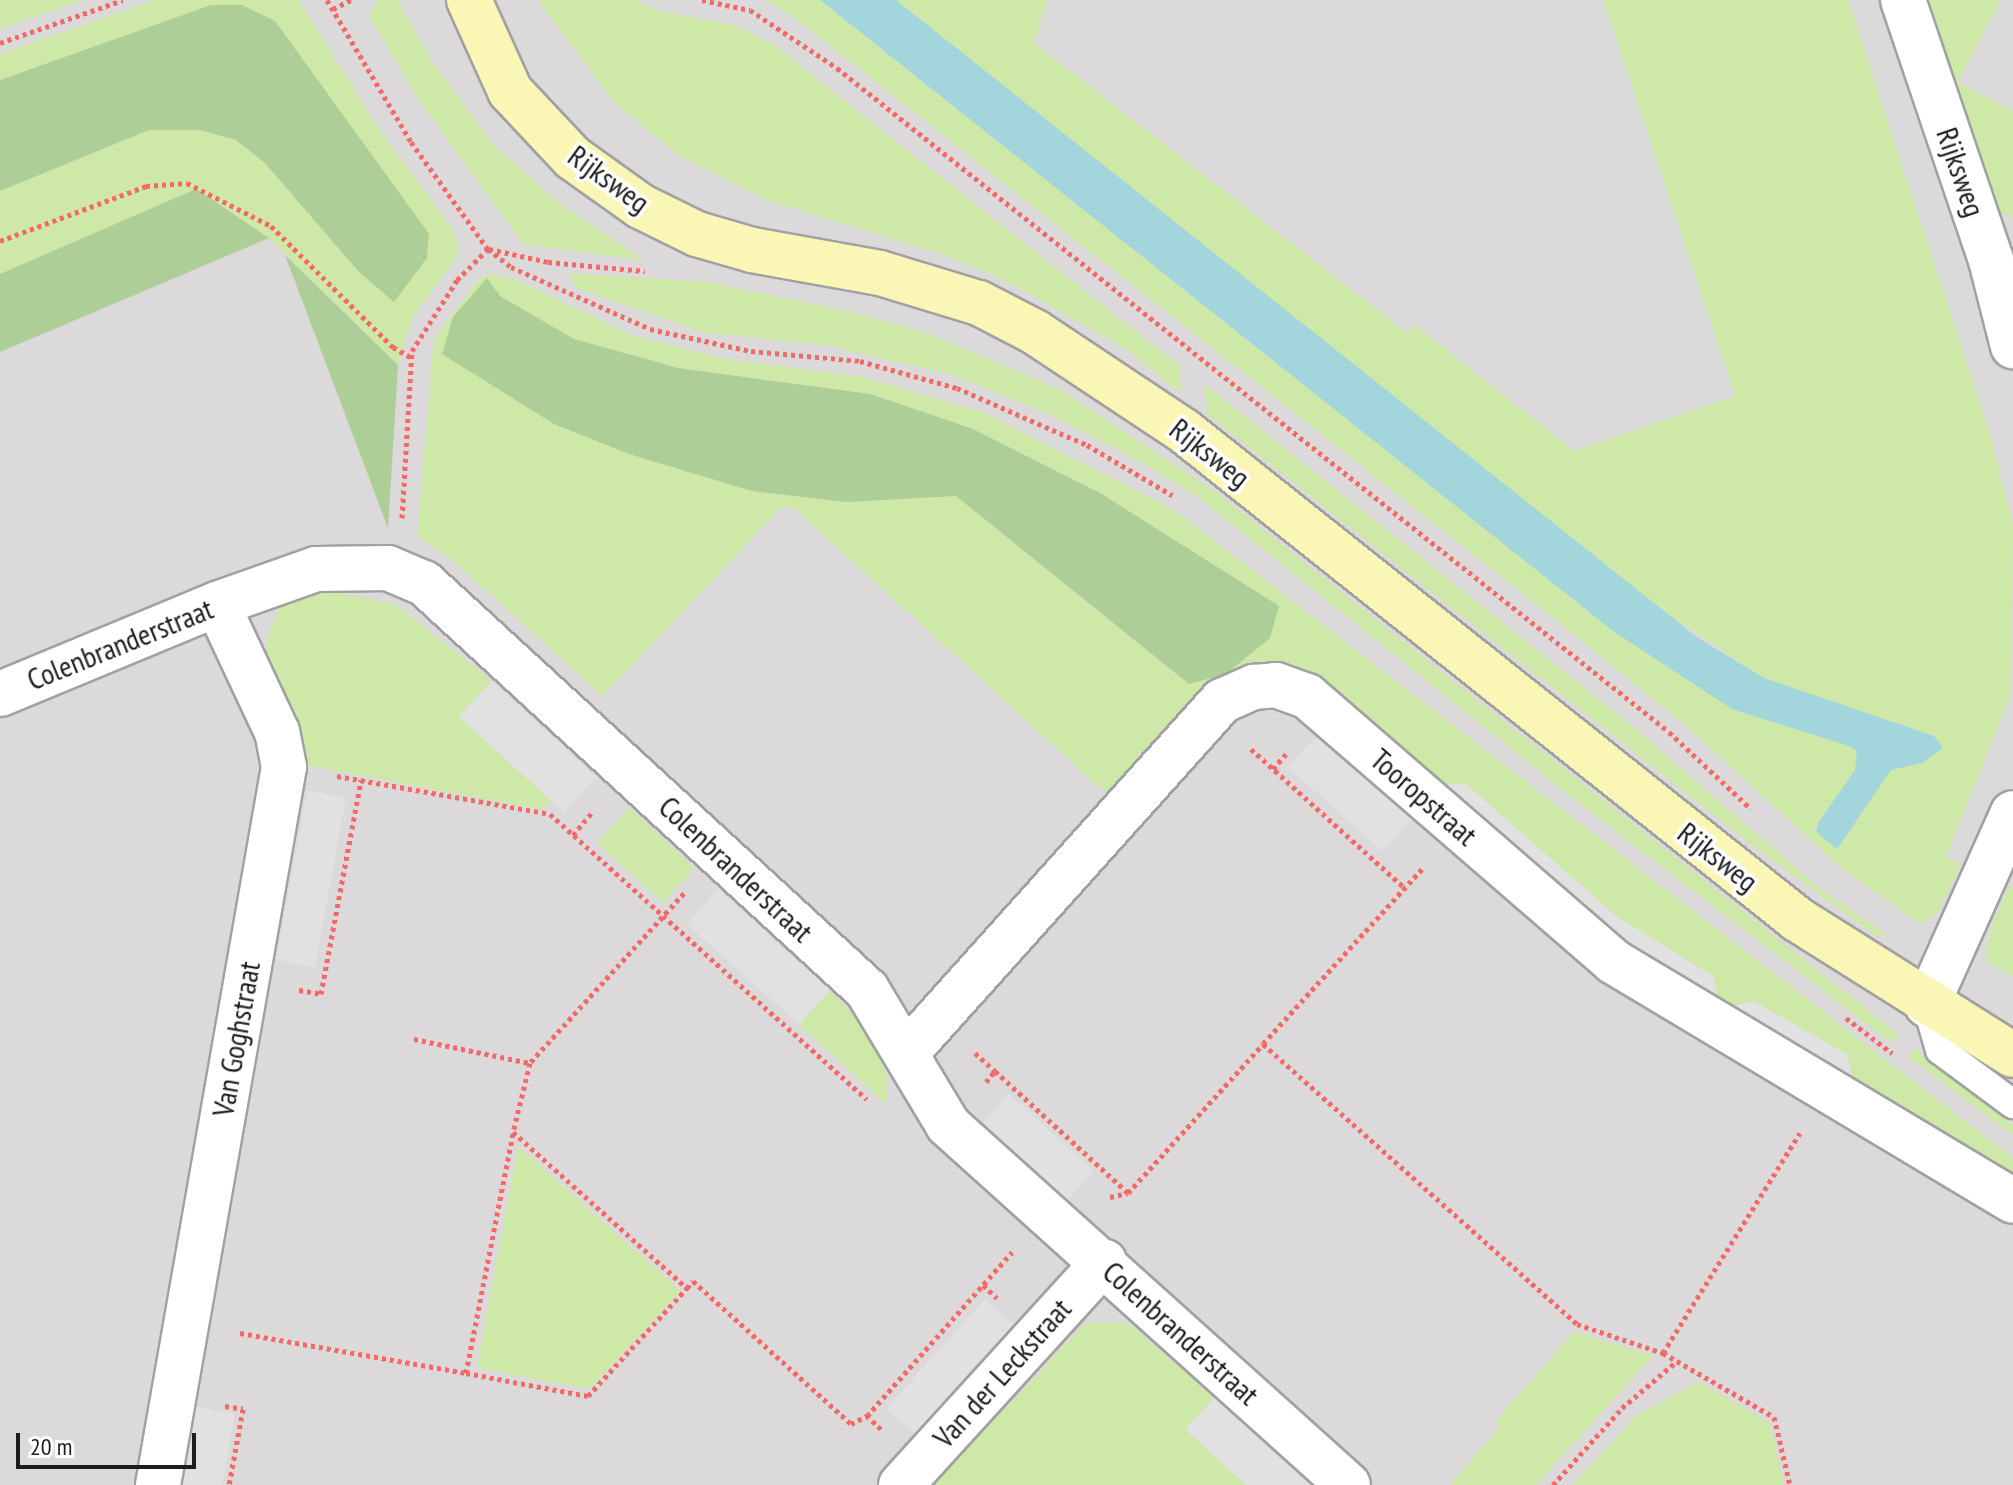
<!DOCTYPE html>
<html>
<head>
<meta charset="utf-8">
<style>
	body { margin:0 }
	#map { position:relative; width:2013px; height:1485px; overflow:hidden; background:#eee9e2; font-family:"PT Sans Narrow",sans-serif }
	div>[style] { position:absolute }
	.residential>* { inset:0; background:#dbd9da }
	.grass>* { inset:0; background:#cee9a7 }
	.forest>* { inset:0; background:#adce96 }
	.parking>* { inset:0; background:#e1e1e1 }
	.water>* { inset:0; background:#a2d5dc }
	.path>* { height:5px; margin-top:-2.5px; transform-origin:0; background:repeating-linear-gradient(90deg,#fa6767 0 4px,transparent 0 8px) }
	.roads { filter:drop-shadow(2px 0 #a1a1a1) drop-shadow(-2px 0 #a1a1a1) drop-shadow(0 2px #a1a1a1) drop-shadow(0 -2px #a1a1a1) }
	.lane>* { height:28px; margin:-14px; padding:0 14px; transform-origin:14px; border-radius:14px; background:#fff }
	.street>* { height:44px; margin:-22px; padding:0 22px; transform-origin:22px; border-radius:22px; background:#fff }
	.secondary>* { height:44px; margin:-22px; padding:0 22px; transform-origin:22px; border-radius:22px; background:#faf6b5 }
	span { translate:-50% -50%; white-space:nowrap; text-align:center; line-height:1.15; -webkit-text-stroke:7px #fff; paint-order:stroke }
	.street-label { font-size:30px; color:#1d1d1d }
	.scale { position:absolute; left:16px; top:1433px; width:180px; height:36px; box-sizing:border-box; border:4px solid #1d1d1d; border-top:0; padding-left:10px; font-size:24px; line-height:28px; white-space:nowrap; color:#1d1d1d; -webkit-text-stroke:6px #fff; paint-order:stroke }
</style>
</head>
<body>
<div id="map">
	<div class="residential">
		<div style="clip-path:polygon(0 0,2013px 0,2013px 1485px,0 1485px)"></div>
	</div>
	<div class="grass">
		<div style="clip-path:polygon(0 0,83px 0,0 29px)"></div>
		<div style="clip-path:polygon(155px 0,299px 0,375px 123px,455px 233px,459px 255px,412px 318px,398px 365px,269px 238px,196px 189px,0 274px,0 191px,149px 130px,200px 130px,236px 140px,265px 163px,359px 272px,394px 301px,428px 234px,211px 5px,0 80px,0 54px)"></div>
		<div style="clip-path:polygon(377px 0,397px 0,431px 60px,493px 145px,563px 206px,645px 261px,523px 244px,421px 103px,369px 16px)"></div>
		<div style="clip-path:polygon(538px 0,634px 0,659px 11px,735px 25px,773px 44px,1172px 360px,1180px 367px,1181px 388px,1176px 390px,1126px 349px,1005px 280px,942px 254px,766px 200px,678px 155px,613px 101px)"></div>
		<div style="clip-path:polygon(765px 0,820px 0,1188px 293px,1732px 709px,1852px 747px,1857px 752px,1855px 770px,1818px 823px,1816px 832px,1837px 849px,1891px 770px,1922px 763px,1810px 697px,1764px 678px,1644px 598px,896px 0,1047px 0,1034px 43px,1407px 333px,1415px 325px,1574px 451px,1735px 396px,1603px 0,1848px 0,1989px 430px,2013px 525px,2011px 695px,1946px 857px,1962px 864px,1937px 914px,1923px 923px,1913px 919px,1838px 865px,1684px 724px,1551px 616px,791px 15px)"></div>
		<div style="clip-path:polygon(1922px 0,2001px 0,1958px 82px,2013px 111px,2013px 217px,1996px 211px)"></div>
		<div style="clip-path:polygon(568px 273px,707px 282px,852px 312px,930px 334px,1061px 390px,1216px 492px,1899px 1035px,1891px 1043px,1566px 793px,1199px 498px,1141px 462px,1047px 413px,952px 375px,826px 345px,706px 333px,576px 288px)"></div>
		<div style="clip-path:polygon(evenodd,490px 274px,517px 280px,632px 335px,726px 359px,863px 377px,982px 412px,1176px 511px,2013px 1158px,2013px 1178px,1719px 1005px,1714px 977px,1616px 916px,1466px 784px,1438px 785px,1246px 668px,1226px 674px,1110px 797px,794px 508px,782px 507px,603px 696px,450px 558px,417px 536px,434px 339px,480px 278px,490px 274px,500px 296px,574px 339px,678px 368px,870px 394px,973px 429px,1100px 493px,1279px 606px,1188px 684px,956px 496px,847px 502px,752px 491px,629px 454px,555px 424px,455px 362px,500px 296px)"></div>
		<div style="clip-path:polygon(1203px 383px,1631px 725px,1824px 892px,1883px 932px,1880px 938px,1754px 847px,1208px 415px)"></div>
		<div style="clip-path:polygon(335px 592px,397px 605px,492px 681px,460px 717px,551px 800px,543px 810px,307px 765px,284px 692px,269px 663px,266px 642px,279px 609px,291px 600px)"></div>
		<div style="clip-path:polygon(629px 808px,695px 868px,663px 903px,597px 843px)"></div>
		<div style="clip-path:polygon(2009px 885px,2013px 888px,2013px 976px,1985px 961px,1989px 933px)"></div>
		<div style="clip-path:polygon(830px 990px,873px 1038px,888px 1079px,886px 1104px,799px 1024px)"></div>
		<div style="clip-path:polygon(1914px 1048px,2013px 1125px,2013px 1135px,1908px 1057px)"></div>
		<div style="clip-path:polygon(518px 1146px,681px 1291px,590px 1389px,477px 1368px)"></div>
		<div style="clip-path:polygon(1086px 1323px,1128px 1323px,1215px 1397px,1185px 1429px,1246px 1485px,932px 1485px)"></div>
		<div style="clip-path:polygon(1574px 1332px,1653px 1356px,1536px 1485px,1450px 1485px,1500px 1428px,1495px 1422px)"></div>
		<div style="clip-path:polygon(1699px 1382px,1770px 1423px,1784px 1485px,1573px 1485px,1637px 1415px)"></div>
	</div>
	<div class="forest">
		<div style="clip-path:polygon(211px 5px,242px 5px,275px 21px,429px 234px,427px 258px,394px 302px,359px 272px,265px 163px,236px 140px,200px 130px,149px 130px,0 191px,0 80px)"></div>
		<div style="clip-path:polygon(196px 189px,269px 238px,0 352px,0 274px)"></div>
		<div style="clip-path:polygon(285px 255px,398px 365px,388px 528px)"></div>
		<div style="clip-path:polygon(487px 278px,500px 296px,574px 339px,678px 368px,870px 394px,973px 429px,1100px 493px,1279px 606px,1270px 638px,1226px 674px,1189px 684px,956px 496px,847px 502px,752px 491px,629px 454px,554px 424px,442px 354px,453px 317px)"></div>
	</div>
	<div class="parking">
		<div style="clip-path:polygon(492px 681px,596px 777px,564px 812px,459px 717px)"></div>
		<div style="clip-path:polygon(1318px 734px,1412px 819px,1382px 851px,1288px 767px)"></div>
		<div style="clip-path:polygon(1466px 784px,1616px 916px,1714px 977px,1719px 1005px,1601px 936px,1438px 785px)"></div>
		<div style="clip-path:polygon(307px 790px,346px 798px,315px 967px,276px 960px)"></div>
		<div style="clip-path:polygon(718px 889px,830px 990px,799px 1024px,687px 924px)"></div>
		<div style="clip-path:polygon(1753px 1001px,1847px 1054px,1854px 1085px,1726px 1008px)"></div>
		<div style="clip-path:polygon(1009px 1094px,1094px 1171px,1066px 1202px,981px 1125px)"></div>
		<div style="clip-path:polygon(985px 1299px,1016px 1327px,916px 1435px,886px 1409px)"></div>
		<div style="clip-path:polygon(1215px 1397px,1310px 1485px,1246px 1485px,1185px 1429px)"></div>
		<div style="clip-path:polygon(193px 1406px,235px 1414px,222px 1485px,178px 1485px)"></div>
	</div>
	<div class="water">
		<div style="clip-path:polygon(820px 0,896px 0,1698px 638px,1764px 678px,1934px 736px,1943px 748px,1922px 763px,1891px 770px,1837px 849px,1816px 832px,1818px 823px,1855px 770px,1857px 752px,1852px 747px,1732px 709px,1613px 631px)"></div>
	</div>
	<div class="path">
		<div style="left:327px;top:0;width:165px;rotate:59.4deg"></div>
		<div style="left:411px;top:142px;width:132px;rotate:54.3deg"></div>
		<div style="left:488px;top:249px;width:29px;rotate:38deg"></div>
		<div style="left:511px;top:267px;width:152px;rotate:24deg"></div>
		<div style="left:650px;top:329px;width:103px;rotate:12.3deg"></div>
		<div style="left:751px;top:351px;width:109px;rotate:5.2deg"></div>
		<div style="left:860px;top:361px;width:101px;rotate:15.6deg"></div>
		<div style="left:957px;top:388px;width:142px;rotate:23.7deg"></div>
		<div style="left:1087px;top:445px;width:99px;rotate:30.5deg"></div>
		<div style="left:702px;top:0;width:49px;rotate:11.8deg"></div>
		<div style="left:750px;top:10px;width:105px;rotate:33.7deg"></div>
		<div style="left:837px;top:68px;width:1064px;rotate:38.59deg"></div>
		<div style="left:1669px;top:732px;width:112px;rotate:43.2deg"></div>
		<div style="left:333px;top:9px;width:20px;rotate:-27deg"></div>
		<div style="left:0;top:43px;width:130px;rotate:-19.3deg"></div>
		<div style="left:0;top:241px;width:156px;rotate:-20.6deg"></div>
		<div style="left:146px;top:186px;width:41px;rotate:-4.2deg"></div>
		<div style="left:187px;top:183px;width:94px;rotate:27.1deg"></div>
		<div style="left:271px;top:226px;width:172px;rotate:44.8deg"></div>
		<div style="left:393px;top:347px;width:22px;rotate:30deg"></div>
		<div style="left:489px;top:249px;width:60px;rotate:12.4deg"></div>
		<div style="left:548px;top:262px;width:97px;rotate:5.3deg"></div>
		<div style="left:402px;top:518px;width:167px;rotate:-86.6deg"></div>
		<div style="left:412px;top:351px;width:84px;rotate:-57.6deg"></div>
		<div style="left:457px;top:280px;width:44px;rotate:-45deg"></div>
		<div style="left:1251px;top:749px;width:207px;rotate:42.1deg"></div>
		<div style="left:1273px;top:769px;width:23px;rotate:-49deg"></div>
		<div style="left:337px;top:776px;width:216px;rotate:10.1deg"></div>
		<div style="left:550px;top:814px;width:426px;rotate:42deg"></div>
		<div style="left:573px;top:835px;width:31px;rotate:-50deg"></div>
		<div style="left:1422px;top:869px;width:236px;rotate:132.3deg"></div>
		<div style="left:1263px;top:1044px;width:421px;rotate:41.7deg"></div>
		<div style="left:1577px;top:1324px;width:91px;rotate:18.6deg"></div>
		<div style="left:1663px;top:1353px;width:128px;rotate:30deg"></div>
		<div style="left:1774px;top:1417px;width:70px;rotate:76.8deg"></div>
		<div style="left:684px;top:893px;width:229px;rotate:132.2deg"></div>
		<div style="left:530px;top:1063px;width:71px;rotate:103.8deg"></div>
		<div style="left:513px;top:1132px;width:234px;rotate:41.9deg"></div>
		<div style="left:687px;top:1288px;width:9px;rotate:-49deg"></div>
		<div style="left:693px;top:1281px;width:213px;rotate:42.1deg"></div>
		<div style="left:851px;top:1424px;width:18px;rotate:-27deg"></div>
		<div style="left:299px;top:990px;width:22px;rotate:10deg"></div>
		<div style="left:321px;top:994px;width:218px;rotate:-79.4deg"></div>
		<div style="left:1846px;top:1018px;width:58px;rotate:37.3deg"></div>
		<div style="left:414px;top:1039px;width:118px;rotate:11.7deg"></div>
		<div style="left:975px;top:1053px;width:27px;rotate:42deg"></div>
		<div style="left:986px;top:1082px;width:14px;rotate:-51deg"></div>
		<div style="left:995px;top:1071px;width:180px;rotate:42.5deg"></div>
		<div style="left:1110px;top:1197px;width:18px;rotate:-13deg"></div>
		<div style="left:1128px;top:1193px;width:201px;rotate:-47.8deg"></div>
		<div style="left:983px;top:1285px;width:19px;rotate:43deg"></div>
		<div style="left:240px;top:1333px;width:230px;rotate:10deg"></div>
		<div style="left:466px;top:1373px;width:245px;rotate:-78.9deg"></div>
		<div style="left:1663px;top:1353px;width:259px;rotate:-58.1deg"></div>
		<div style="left:466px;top:1373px;width:124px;rotate:10.7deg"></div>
		<div style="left:588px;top:1396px;width:147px;rotate:-47.5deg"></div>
		<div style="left:225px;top:1406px;width:18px;rotate:9deg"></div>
		<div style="left:243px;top:1409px;width:77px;rotate:100.4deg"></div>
		<div style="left:881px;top:1429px;width:19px;rotate:-137deg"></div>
		<div style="left:867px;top:1416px;width:219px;rotate:-48.5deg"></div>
		<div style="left:1553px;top:1485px;width:103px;rotate:-48.1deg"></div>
		<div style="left:1622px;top:1408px;width:72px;rotate:-40.5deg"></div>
	</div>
	<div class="roads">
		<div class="lane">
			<div style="left:1927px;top:1005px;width:47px;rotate:73.9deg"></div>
			<div style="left:1940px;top:1050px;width:91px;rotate:36.5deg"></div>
		</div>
		<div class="street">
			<div style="left:1903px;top:0;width:274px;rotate:71.3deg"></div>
			<div style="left:1991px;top:260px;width:89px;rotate:75.7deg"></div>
			<div style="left:0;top:694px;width:235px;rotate:-22.5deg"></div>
			<div style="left:217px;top:604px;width:105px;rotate:-19.5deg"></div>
			<div style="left:316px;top:569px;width:72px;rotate:-0.8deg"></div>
			<div style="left:388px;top:568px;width:39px;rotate:23deg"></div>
			<div style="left:424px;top:583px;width:602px;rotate:42.57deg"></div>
			<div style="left:867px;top:990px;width:157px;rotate:59deg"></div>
			<div style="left:948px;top:1125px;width:538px;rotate:41.99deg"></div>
			<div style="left:1927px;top:1005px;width:210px;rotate:-65.9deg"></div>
			<div style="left:907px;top:1052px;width:472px;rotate:-48.1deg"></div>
			<div style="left:1222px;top:701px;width:35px;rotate:-24deg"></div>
			<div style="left:1254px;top:687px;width:22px;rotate:-5deg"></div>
			<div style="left:1276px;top:685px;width:33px;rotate:20deg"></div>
			<div style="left:1307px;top:696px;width:406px;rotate:40.9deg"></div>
			<div style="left:1614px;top:962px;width:465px;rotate:30.9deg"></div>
			<div style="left:158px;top:1485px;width:729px;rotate:-80.05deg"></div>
			<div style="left:284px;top:767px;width:36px;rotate:-101deg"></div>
			<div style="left:277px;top:732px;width:141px;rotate:-115.1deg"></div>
			<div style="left:901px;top:1485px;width:302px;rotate:-47.7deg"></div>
		</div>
		<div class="secondary">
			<div style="left:469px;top:0;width:100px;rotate:65.7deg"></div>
			<div style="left:510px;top:91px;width:92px;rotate:46.8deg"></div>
			<div style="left:573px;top:158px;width:82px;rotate:35.6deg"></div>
			<div style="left:640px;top:206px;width:64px;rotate:26.2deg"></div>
			<div style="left:697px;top:234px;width:57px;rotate:16.2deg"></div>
			<div style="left:752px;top:250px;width:130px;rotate:10.2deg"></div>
			<div style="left:880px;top:273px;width:103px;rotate:16.9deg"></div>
			<div style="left:979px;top:303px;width:63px;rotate:27.4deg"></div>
			<div style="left:1035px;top:332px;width:179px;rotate:33.6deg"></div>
			<div style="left:1184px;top:431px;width:784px;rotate:38.52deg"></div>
			<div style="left:1797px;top:919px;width:255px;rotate:32.2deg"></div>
		</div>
	</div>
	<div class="street-label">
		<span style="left:1961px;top:172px;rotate:71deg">Rijksweg</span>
		<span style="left:609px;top:179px;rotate:36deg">Rijksweg</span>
		<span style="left:1210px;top:453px;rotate:38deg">Rijksweg</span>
		<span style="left:120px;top:644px;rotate:-22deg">Colenbranderstraat</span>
		<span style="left:1424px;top:797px;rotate:41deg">Tooropstraat</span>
		<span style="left:1718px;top:857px;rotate:38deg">Rijksweg</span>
		<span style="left:736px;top:869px;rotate:43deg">Colenbranderstraat</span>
		<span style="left:236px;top:1039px;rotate:-80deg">Van Goghstraat</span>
		<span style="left:1181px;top:1333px;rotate:42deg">Colenbranderstraat</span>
		<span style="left:1002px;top:1373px;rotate:-48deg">Van der Leckstraat</span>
	</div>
	<div class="scale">20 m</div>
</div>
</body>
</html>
